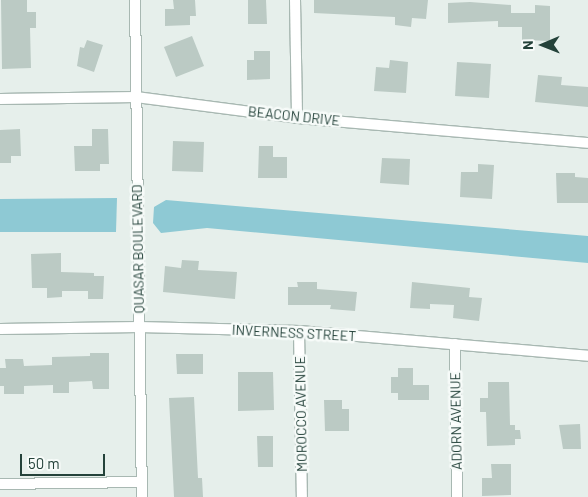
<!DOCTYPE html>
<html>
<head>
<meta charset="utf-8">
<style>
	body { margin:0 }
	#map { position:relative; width:588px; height:497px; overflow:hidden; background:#e6efeb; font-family:Barlow,sans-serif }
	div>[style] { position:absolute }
	.water>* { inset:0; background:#8ec9d4 }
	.building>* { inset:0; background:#bbcac4 }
	.roads { filter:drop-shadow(1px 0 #a8b8b2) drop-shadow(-1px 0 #a8b8b2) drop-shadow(0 1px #a8b8b2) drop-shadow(0 -1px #a8b8b2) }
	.street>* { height:10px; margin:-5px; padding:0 5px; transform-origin:5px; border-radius:5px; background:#fff }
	span { translate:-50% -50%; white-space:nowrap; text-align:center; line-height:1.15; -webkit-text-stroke:5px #f7fbf9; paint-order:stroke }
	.street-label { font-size:14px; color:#24423a }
	.north { position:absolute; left:518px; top:20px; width:50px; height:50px; -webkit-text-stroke:4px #f7fbf9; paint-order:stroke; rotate:269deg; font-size:14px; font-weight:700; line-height:20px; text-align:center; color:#24423a }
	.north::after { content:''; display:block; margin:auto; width:18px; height:22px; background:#24423a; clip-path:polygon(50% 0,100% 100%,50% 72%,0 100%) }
	.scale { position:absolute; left:20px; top:454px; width:85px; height:22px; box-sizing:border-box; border:2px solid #24423a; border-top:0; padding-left:6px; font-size:15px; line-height:18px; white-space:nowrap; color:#24423a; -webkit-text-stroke:4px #f7fbf9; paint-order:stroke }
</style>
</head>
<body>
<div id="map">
	<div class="water">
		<div style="clip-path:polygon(117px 198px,116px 232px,0 232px,0 199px)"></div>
		<div style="clip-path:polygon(166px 200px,588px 236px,588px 263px,207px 228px,161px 233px,153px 223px,154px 207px)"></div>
	</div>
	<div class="building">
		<div style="clip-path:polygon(1px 0,27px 0,27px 12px,36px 12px,36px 28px,30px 28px,31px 68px,2px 69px)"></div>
		<div style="clip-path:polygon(173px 0,195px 0,196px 16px,190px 16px,190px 25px,165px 26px,165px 9px,174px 9px)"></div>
		<div style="clip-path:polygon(248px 0,266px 0,267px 24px,248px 24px)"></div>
		<div style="clip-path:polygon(314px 0,428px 0,426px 19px,412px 18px,411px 27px,395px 25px,395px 17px,314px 13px)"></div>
		<div style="clip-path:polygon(470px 2px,511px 5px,511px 13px,535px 13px,535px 5px,550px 6px,550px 41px,522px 40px,522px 27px,498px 27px,498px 21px,448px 23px,448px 3px)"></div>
		<div style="clip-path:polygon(192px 36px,204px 66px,176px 77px,164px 47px)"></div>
		<div style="clip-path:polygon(87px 40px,103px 45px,94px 72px,77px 66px,80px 47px,84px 48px)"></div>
		<div style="clip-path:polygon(254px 51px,270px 51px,270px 79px,247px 80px,247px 60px,254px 60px)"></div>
		<div style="clip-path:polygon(390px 60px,408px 62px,406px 93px,374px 91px,376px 67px,389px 68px)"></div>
		<div style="clip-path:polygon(457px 62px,491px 64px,489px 98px,455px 96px)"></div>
		<div style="clip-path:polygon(538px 75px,562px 77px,561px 85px,588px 87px,588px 107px,535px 102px)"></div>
		<div style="clip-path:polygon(20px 129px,21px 156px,11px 156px,11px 163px,0 163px,0 130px)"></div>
		<div style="clip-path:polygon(92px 129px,108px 129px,109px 164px,100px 164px,100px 171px,75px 171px,74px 146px,92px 146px)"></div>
		<div style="clip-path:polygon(173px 141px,204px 142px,203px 172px,172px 171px)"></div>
		<div style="clip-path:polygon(259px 146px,273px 146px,273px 157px,287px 157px,287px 178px,258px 178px)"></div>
		<div style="clip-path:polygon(382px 158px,410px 159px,409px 185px,380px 183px)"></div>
		<div style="clip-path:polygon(478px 164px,494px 165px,492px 199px,460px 197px,461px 172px,478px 172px)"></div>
		<div style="clip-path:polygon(556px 173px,575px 173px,575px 177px,588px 178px,588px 203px,557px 203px)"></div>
		<div style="clip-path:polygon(61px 253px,61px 272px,94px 273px,94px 276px,104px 276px,103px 299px,88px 299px,88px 291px,62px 291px,62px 297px,47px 298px,47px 288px,32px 288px,31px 254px)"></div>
		<div style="clip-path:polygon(182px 260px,199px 261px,198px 270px,237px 272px,235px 299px,163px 292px,165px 266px,181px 268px)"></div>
		<div style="clip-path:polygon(297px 282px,317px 282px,317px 289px,357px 292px,355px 311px,330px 309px,331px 305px,288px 305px,288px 287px,298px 287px)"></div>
		<div style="clip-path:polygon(412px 282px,470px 288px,469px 297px,482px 298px,479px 321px,453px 318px,454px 305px,430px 304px,430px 309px,410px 308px)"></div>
		<div style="clip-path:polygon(90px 353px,109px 353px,109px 389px,93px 389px,92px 381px,69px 382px,69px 393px,53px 393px,53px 385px,24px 386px,24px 394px,4px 394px,4px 386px,0 386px,0 368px,6px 368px,5px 359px,23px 359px,24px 366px,52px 365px,52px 357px,90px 356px)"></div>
		<div style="clip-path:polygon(176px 354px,203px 354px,203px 374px,177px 374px)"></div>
		<div style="clip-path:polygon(398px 368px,413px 368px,413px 385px,429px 385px,429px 400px,398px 400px,398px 393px,391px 393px,391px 377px,398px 377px)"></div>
		<div style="clip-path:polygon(238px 372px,273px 372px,274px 410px,238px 411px)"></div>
		<div style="clip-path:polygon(488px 382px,509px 382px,510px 425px,515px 425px,515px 430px,520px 430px,521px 439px,515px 439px,515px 445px,487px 446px,486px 412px,480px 412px,480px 398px,488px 398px)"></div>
		<div style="clip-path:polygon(194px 397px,198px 478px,202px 478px,203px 497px,174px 497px,169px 398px)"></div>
		<div style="clip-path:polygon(324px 400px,342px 400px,342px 409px,349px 409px,349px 431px,325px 431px)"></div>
		<div style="clip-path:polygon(580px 424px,581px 449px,563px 449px,559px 425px)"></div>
		<div style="clip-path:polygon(257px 436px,273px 436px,273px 467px,258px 467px)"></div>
		<div style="clip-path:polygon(491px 464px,511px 464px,511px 495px,482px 496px,482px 478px,492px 478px)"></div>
	</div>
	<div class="roads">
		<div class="street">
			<div style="left:135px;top:0;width:497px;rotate:89.2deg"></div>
			<div style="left:295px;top:0;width:118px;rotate:89deg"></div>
			<div style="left:0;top:99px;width:136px;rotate:-0.8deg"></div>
			<div style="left:136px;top:97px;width:162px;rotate:7.4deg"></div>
			<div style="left:297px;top:118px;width:292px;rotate:4.9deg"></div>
			<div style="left:0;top:329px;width:139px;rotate:-0.8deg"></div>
			<div style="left:139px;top:327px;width:160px;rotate:1.4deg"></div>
			<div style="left:299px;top:331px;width:290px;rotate:4.9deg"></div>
			<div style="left:299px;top:331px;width:166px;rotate:89deg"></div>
			<div style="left:455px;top:344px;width:153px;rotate:89.3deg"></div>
			<div style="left:0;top:484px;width:142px;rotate:-0.8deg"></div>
		</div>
	</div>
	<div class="street-label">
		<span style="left:294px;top:116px;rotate:6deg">BEACON DRIVE</span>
		<span style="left:138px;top:249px;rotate:-91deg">QUASAR BOULEVARD</span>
		<span style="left:294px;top:333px;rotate:3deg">INVERNESS STREET</span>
		<span style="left:301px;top:414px;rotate:-91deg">MOROCCO AVENUE</span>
		<span style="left:456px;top:421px;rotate:-91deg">ADORN AVENUE</span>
	</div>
	<div class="north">N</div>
	<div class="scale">50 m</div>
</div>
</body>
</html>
